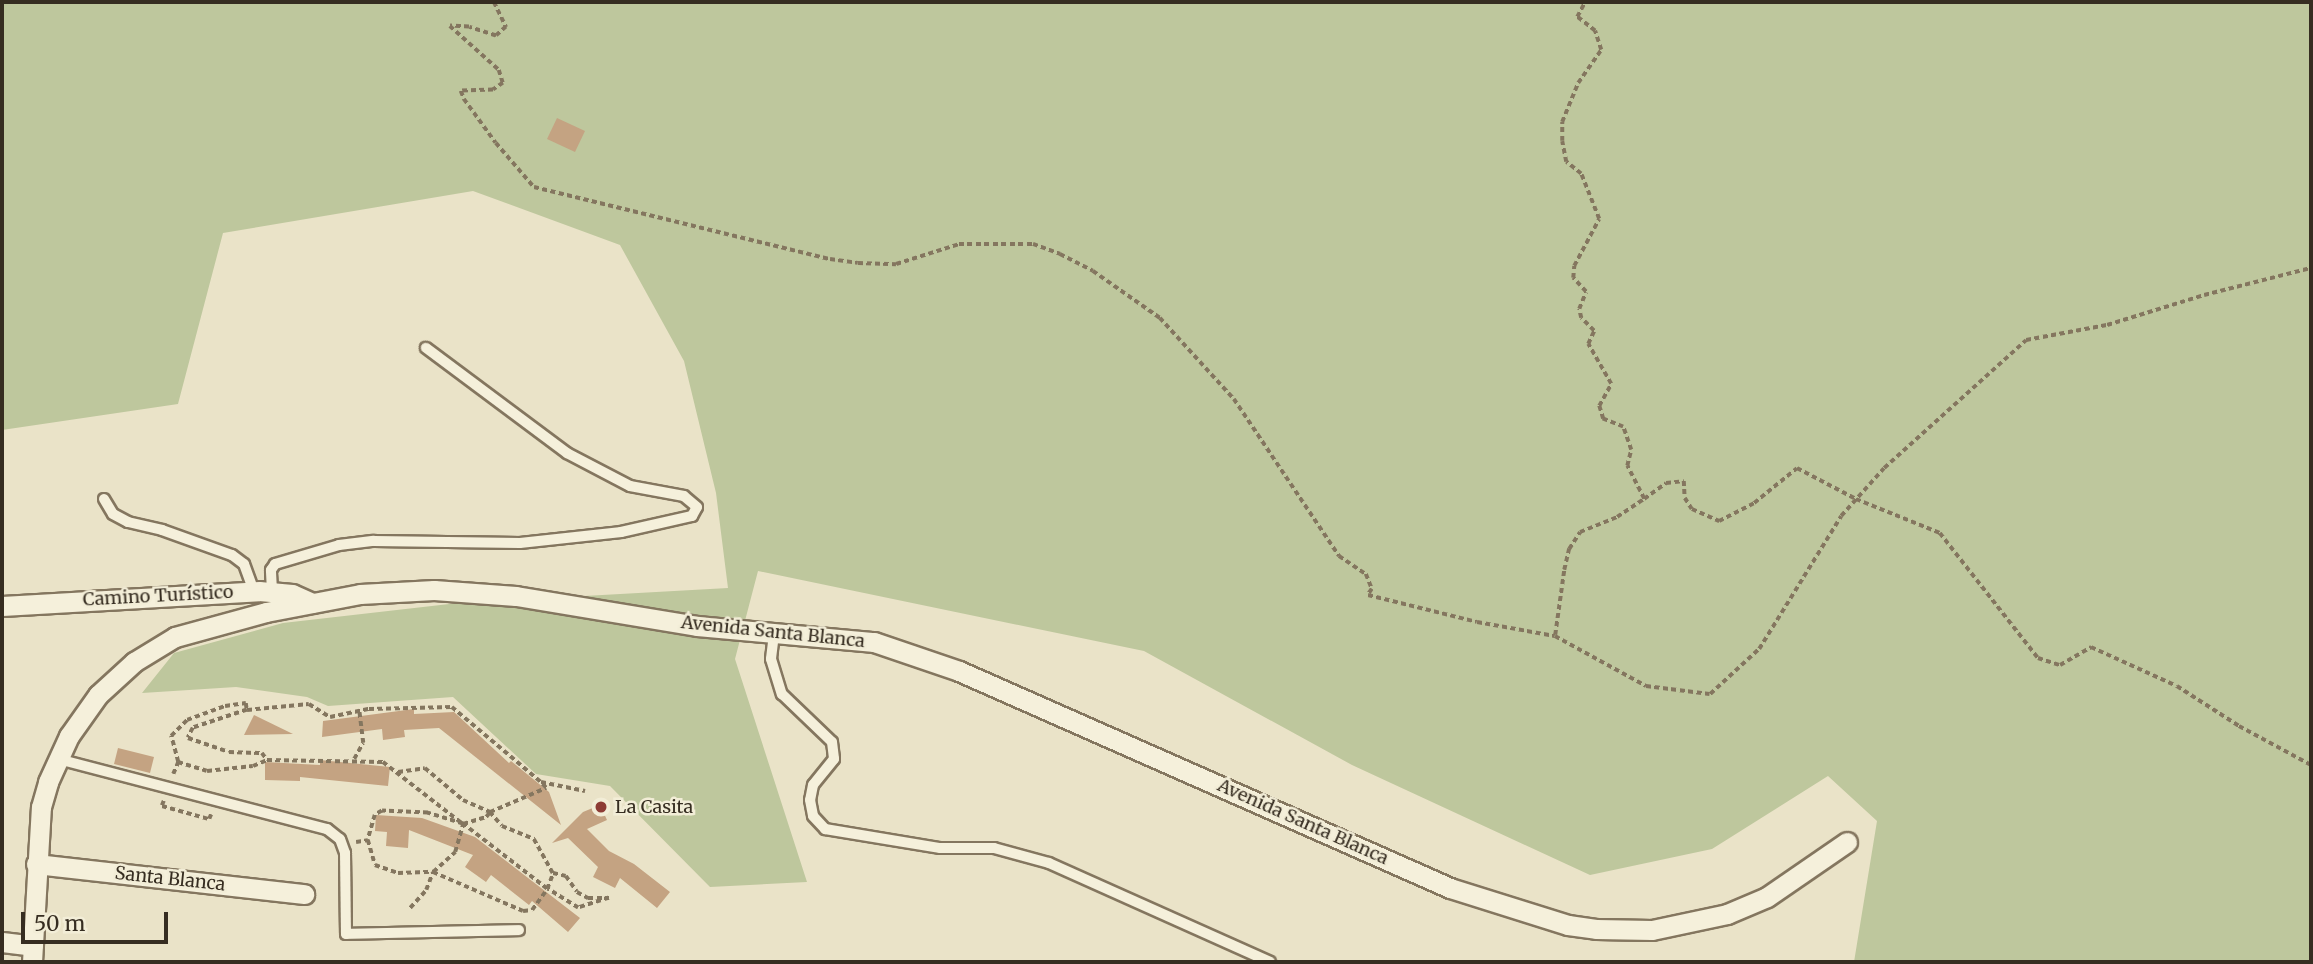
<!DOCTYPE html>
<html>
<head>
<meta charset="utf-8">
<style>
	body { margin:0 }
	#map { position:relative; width:2313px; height:964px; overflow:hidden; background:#eae3c8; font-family:Merriweather,serif }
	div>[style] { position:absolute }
	.green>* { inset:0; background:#bec79d }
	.building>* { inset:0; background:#c4a382 }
	.path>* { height:3.5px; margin-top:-1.75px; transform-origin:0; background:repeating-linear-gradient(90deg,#84765f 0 5px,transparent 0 8.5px) }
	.roads { filter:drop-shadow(2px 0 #84765f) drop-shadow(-2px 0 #84765f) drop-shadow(0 2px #84765f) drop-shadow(0 -2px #84765f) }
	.service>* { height:10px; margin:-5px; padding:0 5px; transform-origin:5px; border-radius:5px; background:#f5f0db }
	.minor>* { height:19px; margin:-9.5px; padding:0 9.5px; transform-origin:9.5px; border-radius:9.5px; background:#f5f0db }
	.dots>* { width:19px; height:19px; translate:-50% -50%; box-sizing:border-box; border:4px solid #f2edd7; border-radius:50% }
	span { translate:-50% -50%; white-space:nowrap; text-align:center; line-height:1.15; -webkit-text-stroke:5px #f2edd7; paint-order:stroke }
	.street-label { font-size:18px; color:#362d21 }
	.poi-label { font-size:18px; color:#362d21 }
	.left { translate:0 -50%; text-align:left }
	.frame { position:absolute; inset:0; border:4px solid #362d21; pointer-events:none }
	.scale { position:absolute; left:21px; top:912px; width:147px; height:32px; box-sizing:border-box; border:4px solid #362d21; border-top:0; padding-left:9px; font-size:21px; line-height:24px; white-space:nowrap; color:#362d21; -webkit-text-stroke:5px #f2edd7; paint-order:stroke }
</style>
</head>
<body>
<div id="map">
	<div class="green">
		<div style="clip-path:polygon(2px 2px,2311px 2px,2311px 962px,1854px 962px,1877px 821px,1828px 776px,1712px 849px,1590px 875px,1352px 765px,1144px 651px,758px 571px,735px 659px,807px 882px,710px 887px,610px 786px,536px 774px,453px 697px,328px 706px,307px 697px,236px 687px,142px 693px,174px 653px,283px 623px,458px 603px,728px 588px,716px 493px,684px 361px,620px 245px,473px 191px,223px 233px,178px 404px,2px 430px)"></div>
	</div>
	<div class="building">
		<div style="clip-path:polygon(557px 118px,585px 131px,575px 152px,547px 139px)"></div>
		<div style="clip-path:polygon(414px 709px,414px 714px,454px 712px,509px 763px,511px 761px,549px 792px,561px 825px,439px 728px,404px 730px,405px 737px,383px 740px,382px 729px,322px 737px,323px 721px)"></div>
		<div style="clip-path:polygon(254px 715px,293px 734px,244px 735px)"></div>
		<div style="clip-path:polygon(118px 748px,154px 757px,150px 773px,114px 764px)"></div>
		<div style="clip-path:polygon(320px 760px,390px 767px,388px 786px,300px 777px,300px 781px,265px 780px,265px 762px,320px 765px)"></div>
		<div style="clip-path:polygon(600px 805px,607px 820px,587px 829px,609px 851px,634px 864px,670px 892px,657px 908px,620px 878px,615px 888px,593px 877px,598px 867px,568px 838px,552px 843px,583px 812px)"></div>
		<div style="clip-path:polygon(376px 815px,422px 818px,475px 837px,580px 918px,568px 932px,532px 901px,529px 905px,491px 875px,486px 882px,465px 867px,473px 855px,409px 830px,408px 848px,386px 846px,387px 832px,375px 831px)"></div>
	</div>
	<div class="path">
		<div style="left:494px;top:2px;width:28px;rotate:64deg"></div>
		<div style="left:506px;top:27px;width:13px;rotate:138deg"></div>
		<div style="left:496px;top:36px;width:28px;rotate:-162deg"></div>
		<div style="left:469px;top:27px;width:19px;rotate:-177deg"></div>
		<div style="left:450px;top:26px;width:66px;rotate:41.9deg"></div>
		<div style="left:499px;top:70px;width:14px;rotate:73deg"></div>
		<div style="left:503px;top:83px;width:12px;rotate:145deg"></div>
		<div style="left:493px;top:90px;width:32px;rotate:178deg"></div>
		<div style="left:461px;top:91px;width:9px;rotate:69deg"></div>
		<div style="left:464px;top:99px;width:54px;rotate:54deg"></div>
		<div style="left:496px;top:143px;width:58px;rotate:49.2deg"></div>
		<div style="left:534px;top:187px;width:305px;rotate:13.7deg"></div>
		<div style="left:830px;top:259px;width:28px;rotate:8deg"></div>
		<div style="left:858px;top:263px;width:38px;rotate:2deg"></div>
		<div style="left:896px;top:264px;width:66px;rotate:-17.6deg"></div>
		<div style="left:959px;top:244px;width:74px"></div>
		<div style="left:1033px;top:244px;width:29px;rotate:20deg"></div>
		<div style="left:1060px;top:254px;width:37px;rotate:27deg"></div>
		<div style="left:1093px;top:271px;width:82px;rotate:35deg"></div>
		<div style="left:1160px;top:318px;width:110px;rotate:47.6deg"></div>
		<div style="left:1234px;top:399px;width:189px;rotate:56.2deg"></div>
		<div style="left:1339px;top:556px;width:32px;rotate:34deg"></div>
		<div style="left:1366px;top:574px;width:16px;rotate:68deg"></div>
		<div style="left:1372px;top:589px;width:7px;rotate:124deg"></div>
		<div style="left:1368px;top:595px;width:112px;rotate:13.9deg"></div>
		<div style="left:1477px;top:622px;width:79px;rotate:10.2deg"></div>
		<div style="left:1555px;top:636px;width:104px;rotate:28.8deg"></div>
		<div style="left:1646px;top:686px;width:64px;rotate:7.1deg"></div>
		<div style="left:1710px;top:694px;width:67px;rotate:-42.6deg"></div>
		<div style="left:1759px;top:649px;width:156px;rotate:-58.3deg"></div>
		<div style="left:1841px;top:516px;width:64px;rotate:-48.1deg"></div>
		<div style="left:1884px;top:468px;width:191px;rotate:-42deg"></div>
		<div style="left:2026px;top:340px;width:82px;rotate:-10.5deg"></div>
		<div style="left:2107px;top:325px;width:102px;rotate:-17.2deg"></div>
		<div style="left:2204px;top:295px;width:110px;rotate:-14.2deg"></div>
		<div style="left:1644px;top:499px;width:27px;rotate:-36deg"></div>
		<div style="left:1666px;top:483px;width:18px;rotate:-6deg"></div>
		<div style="left:1684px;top:481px;width:17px;rotate:87deg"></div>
		<div style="left:1685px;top:498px;width:13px;rotate:58deg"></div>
		<div style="left:1692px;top:509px;width:30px;rotate:24deg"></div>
		<div style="left:1719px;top:521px;width:39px;rotate:-27deg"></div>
		<div style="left:1754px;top:503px;width:55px;rotate:-39.1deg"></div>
		<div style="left:1797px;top:468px;width:67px;rotate:27.7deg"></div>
		<div style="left:1856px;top:499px;width:91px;rotate:22deg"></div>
		<div style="left:1940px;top:533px;width:159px;rotate:51.9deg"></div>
		<div style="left:2038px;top:658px;width:23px;rotate:18deg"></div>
		<div style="left:2060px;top:665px;width:36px;rotate:-30deg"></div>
		<div style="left:2091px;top:647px;width:94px;rotate:24.4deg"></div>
		<div style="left:2177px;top:686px;width:74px;rotate:32.8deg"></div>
		<div style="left:2239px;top:726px;width:82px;rotate:28.4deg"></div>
		<div style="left:1555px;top:635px;width:66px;rotate:-82.1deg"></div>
		<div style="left:1564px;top:570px;width:22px;rotate:-77deg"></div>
		<div style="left:1569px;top:549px;width:20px;rotate:-57deg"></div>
		<div style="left:1580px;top:532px;width:40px;rotate:-22deg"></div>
		<div style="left:1617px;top:517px;width:32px;rotate:-34deg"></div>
		<div style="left:1644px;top:499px;width:37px;rotate:-117deg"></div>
		<div style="left:1627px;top:466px;width:16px;rotate:-76deg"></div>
		<div style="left:1631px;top:450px;width:24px;rotate:-109deg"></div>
		<div style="left:1623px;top:427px;width:22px;rotate:-158deg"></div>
		<div style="left:1603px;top:419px;width:14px;rotate:-107deg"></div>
		<div style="left:1599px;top:406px;width:25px;rotate:-61deg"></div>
		<div style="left:1611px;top:384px;width:46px;rotate:-119.9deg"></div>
		<div style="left:1588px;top:344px;width:14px;rotate:-65deg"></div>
		<div style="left:1594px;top:331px;width:18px;rotate:-135deg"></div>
		<div style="left:1581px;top:318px;width:9px;rotate:-103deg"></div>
		<div style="left:1579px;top:309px;width:18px;rotate:-68deg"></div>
		<div style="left:1586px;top:292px;width:19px;rotate:-133deg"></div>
		<div style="left:1573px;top:278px;width:12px;rotate:-85deg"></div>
		<div style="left:1574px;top:266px;width:53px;rotate:-62deg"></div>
		<div style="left:1599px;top:219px;width:48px;rotate:-111.8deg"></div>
		<div style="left:1581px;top:174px;width:19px;rotate:-141deg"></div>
		<div style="left:1566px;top:162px;width:21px;rotate:-101deg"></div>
		<div style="left:1562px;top:141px;width:19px;rotate:-90deg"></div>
		<div style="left:1562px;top:122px;width:42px;rotate:-67.7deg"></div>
		<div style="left:1578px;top:83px;width:40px;rotate:-55.1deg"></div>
		<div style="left:1601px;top:50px;width:20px;rotate:-108deg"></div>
		<div style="left:1595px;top:31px;width:23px;rotate:-142deg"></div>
		<div style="left:1577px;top:17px;width:17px;rotate:-62deg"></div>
		<div style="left:247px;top:710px;width:57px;rotate:161.6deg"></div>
		<div style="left:193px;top:728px;width:11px;rotate:117deg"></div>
		<div style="left:188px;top:738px;width:43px;rotate:18.9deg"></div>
		<div style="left:229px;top:752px;width:33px;rotate:2deg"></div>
		<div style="left:262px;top:753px;width:9px;rotate:54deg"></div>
		<div style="left:354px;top:759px;width:18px;rotate:-61deg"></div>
		<div style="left:363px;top:743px;width:32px;rotate:-97deg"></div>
		<div style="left:178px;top:762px;width:30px;rotate:17deg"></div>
		<div style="left:207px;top:771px;width:46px;rotate:-6.2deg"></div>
		<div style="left:253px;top:766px;width:15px;rotate:-23deg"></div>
		<div style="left:267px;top:760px;width:116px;rotate:1deg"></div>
		<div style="left:383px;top:762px;width:101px;rotate:37.8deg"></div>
		<div style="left:463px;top:824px;width:24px;rotate:-17deg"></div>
		<div style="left:486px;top:817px;width:6px;rotate:-51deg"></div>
		<div style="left:490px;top:812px;width:61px;rotate:-23.2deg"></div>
		<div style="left:546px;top:788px;width:6px;rotate:-135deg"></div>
		<div style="left:398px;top:772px;width:27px;rotate:-8deg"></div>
		<div style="left:425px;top:768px;width:50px;rotate:40.1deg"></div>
		<div style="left:463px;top:800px;width:30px;rotate:24deg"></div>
		<div style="left:490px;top:812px;width:18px;rotate:49deg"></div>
		<div style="left:502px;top:826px;width:35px;rotate:22deg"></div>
		<div style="left:534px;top:839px;width:39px;rotate:61deg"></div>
		<div style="left:553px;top:873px;width:13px;rotate:13deg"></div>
		<div style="left:566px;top:876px;width:19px;rotate:55deg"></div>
		<div style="left:577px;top:892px;width:13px;rotate:29deg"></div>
		<div style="left:588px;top:898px;width:21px"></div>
		<div style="left:609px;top:898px;width:33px;rotate:162deg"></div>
		<div style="left:578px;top:908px;width:36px;rotate:-148deg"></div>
		<div style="left:547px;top:889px;width:17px;rotate:-69deg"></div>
		<div style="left:173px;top:774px;width:13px;rotate:-67deg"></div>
		<div style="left:178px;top:762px;width:27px;rotate:-105deg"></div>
		<div style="left:171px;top:736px;width:23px;rotate:-45deg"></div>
		<div style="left:187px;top:720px;width:40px;rotate:-20.2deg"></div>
		<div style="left:225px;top:706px;width:21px;rotate:-8deg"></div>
		<div style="left:246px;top:703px;width:7px;rotate:82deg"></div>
		<div style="left:247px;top:710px;width:62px;rotate:-5.5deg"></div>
		<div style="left:309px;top:704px;width:25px;rotate:32deg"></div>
		<div style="left:330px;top:717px;width:40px;rotate:-12deg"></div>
		<div style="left:369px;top:709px;width:83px;rotate:-1.4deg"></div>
		<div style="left:452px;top:707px;width:116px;rotate:40.1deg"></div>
		<div style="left:541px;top:782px;width:45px;rotate:11.6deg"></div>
		<div style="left:164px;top:801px;width:5px;rotate:112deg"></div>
		<div style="left:162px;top:806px;width:49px;rotate:15.5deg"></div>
		<div style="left:209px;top:819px;width:5px;rotate:-68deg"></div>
		<div style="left:356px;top:842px;width:12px;rotate:-9deg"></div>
		<div style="left:368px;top:840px;width:26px;rotate:74deg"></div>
		<div style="left:375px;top:865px;width:24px;rotate:19deg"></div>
		<div style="left:398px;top:873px;width:35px;rotate:-2deg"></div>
		<div style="left:433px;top:872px;width:98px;rotate:23.4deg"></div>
		<div style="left:523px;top:911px;width:9px;rotate:-6deg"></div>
		<div style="left:532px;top:910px;width:26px;rotate:-54deg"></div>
		<div style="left:547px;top:889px;width:106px;rotate:-142.3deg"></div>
		<div style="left:463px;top:824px;width:37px;rotate:-163deg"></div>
		<div style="left:428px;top:813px;width:46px;rotate:-177.5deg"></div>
		<div style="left:382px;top:811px;width:8px;rotate:150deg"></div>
		<div style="left:375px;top:815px;width:26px;rotate:106deg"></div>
		<div style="left:410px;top:908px;width:24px;rotate:-48deg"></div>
		<div style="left:426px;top:890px;width:19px;rotate:-69deg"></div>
		<div style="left:433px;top:872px;width:30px;rotate:-42deg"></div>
		<div style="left:455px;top:852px;width:29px;rotate:-74deg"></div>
	</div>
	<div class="roads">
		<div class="service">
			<div style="left:104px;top:499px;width:17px;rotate:59deg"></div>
			<div style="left:113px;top:514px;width:17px;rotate:28deg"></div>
			<div style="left:128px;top:522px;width:35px;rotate:13deg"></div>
			<div style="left:162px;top:530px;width:74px;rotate:19.7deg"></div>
			<div style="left:232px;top:555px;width:15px;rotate:37deg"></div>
			<div style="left:244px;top:564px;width:29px;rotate:70deg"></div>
			<div style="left:272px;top:591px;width:21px;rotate:-93deg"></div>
			<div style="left:271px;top:570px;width:7px;rotate:-56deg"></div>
			<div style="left:275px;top:564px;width:67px;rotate:-16.5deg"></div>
			<div style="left:339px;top:545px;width:35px;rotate:-7deg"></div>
			<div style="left:374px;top:541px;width:146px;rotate:0.8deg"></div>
			<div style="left:520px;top:543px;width:102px;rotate:-6.2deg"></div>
			<div style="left:621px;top:532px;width:73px;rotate:-12.7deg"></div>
			<div style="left:692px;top:516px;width:10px;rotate:-61deg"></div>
			<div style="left:697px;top:507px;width:17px;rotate:-140deg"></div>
			<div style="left:684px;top:496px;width:55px;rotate:-169.5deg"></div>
			<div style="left:630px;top:486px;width:71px;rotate:-152.4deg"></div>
			<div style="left:567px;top:453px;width:176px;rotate:-143.3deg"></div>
			<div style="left:774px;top:634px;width:25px;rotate:97deg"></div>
			<div style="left:771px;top:659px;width:37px;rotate:73deg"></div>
			<div style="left:782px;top:694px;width:69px;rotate:43.8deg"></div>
			<div style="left:832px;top:742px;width:17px;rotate:83deg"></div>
			<div style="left:834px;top:759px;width:33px;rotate:129deg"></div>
			<div style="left:813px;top:785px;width:15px;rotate:101deg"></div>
			<div style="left:810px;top:800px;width:16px;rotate:79deg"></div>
			<div style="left:813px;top:816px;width:18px;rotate:47deg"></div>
			<div style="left:825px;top:829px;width:117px;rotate:9.4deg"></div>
			<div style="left:940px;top:848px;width:54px"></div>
			<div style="left:994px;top:848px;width:57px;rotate:15.3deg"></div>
			<div style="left:1049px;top:863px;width:242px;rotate:24.1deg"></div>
			<div style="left:58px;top:759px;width:278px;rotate:14.6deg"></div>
			<div style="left:327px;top:829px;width:16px;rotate:38deg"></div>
			<div style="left:340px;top:839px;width:15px;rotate:70deg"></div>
			<div style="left:345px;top:853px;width:81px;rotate:89.3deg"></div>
			<div style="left:346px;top:934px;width:173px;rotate:-1.3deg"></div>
		</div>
		<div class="minor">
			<div style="left:2px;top:606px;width:257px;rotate:-3.3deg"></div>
			<div style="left:259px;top:591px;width:33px;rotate:5deg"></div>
			<div style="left:292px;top:594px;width:22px;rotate:24deg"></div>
			<div style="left:36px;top:864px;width:270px;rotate:6.4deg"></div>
			<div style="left:2px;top:942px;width:31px;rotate:7deg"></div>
			<div style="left:32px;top:962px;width:155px;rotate:-86.7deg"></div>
			<div style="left:41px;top:807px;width:26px;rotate:-74deg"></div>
			<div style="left:48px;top:782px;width:51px;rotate:-65.5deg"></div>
			<div style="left:69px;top:736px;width:50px;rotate:-54.7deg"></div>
			<div style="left:98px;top:695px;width:49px;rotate:-42.5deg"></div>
			<div style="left:134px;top:662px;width:48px;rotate:-31.4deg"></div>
			<div style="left:175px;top:637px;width:94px;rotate:-15.4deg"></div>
			<div style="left:266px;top:612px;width:96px;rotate:-10.8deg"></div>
			<div style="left:360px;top:594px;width:74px;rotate:-3.1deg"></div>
			<div style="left:434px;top:590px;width:82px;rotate:4.2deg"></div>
			<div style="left:516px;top:596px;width:183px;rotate:9.4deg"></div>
			<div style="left:697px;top:626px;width:178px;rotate:5.2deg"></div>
			<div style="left:874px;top:642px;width:90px;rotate:18.8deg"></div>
			<div style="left:959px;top:671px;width:537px;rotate:23.84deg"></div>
			<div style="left:1450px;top:888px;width:124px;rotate:17.4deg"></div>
			<div style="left:1568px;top:925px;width:28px;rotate:8deg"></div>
			<div style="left:1596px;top:929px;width:56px;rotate:1deg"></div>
			<div style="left:1652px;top:930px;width:77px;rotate:-12deg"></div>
			<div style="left:1727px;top:914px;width:43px;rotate:-23deg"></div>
			<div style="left:1767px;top:897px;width:97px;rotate:-34.5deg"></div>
		</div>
	</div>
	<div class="dots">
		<div style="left:601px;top:807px;background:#8d3c35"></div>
	</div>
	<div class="street-label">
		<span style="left:158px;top:596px;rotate:-3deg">Camino Turístico</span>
		<span style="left:773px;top:632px;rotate:6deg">Avenida Santa Blanca</span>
		<span style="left:1303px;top:822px;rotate:24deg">Avenida Santa Blanca</span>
		<span style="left:170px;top:879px;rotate:6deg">Santa Blanca</span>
	</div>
	<div class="poi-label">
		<span class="left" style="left:615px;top:807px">La Casita</span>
	</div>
	<div class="frame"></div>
	<div class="scale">50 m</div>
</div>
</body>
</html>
